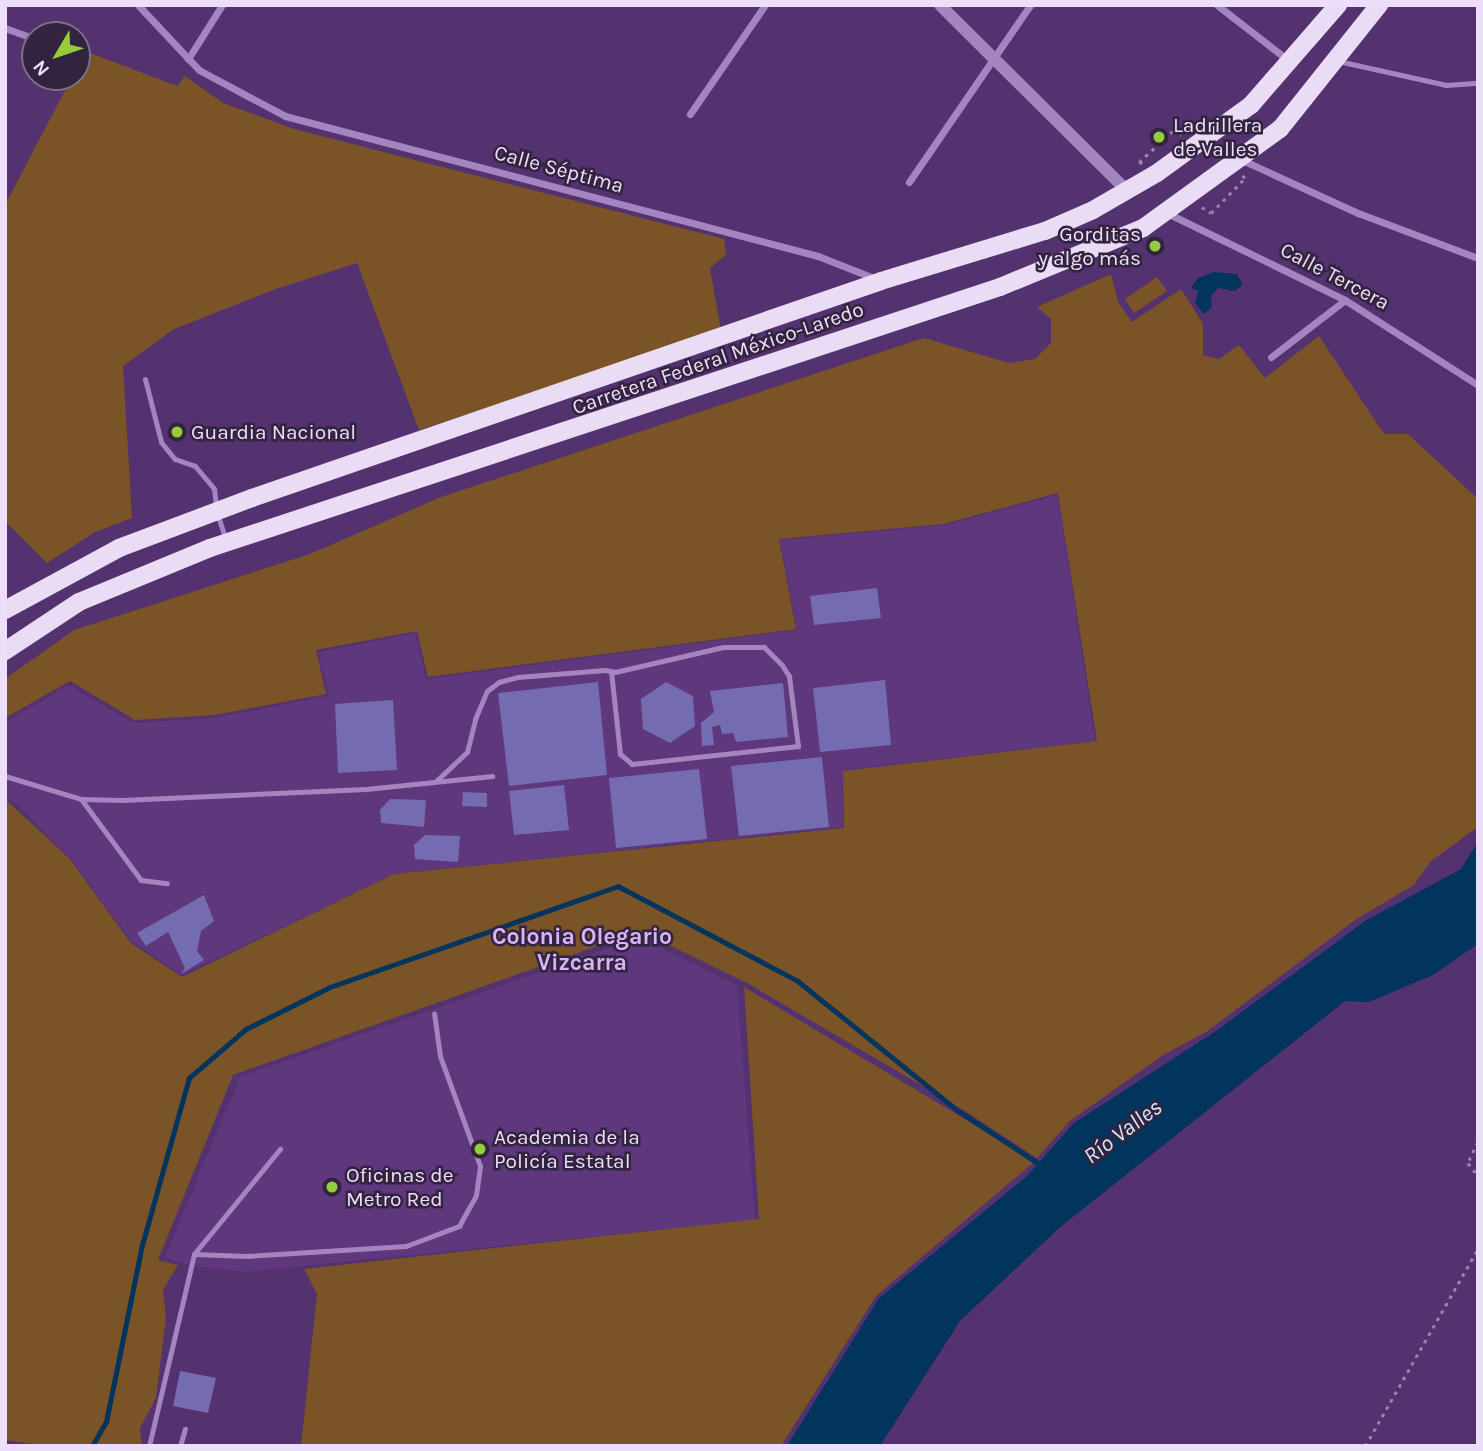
<!DOCTYPE html>
<html>
<head>
<meta charset="utf-8">
<style>
	body { margin:0 }
	#map { position:relative; width:1483px; height:1451px; overflow:hidden; background:#54316f; font-family:Karla,sans-serif }
	div>[style] { position:absolute }
	.built>* { inset:0; background:#5e377c }
	.green>* { inset:0; background:#7a5426 }
	.water>* { inset:0; background:#01355d }
	.stream>* { height:4.5px; margin:-2.25px; padding:0 2.25px; transform-origin:2.25px; border-radius:2.25px; background:#01355d }
	.building>* { inset:0; background:#746bb1 }
	.path>* { height:2.5px; margin-top:-1.25px; transform-origin:0; background:repeating-linear-gradient(90deg,#9b81b0 0 3.5px,transparent 0 8.5px) }
	.service>* { height:5px; margin:-2.5px; padding:0 2.5px; transform-origin:2.5px; border-radius:2.5px; background:#a485c0 }
	.minor>* { height:7px; margin:-3.5px; padding:0 3.5px; transform-origin:3.5px; border-radius:3.5px; background:#a485c0 }
	.tertiary>* { height:12px; margin:-6px; padding:0 6px; transform-origin:6px; border-radius:6px; background:#a485c0 }
	.primary>* { height:18px; margin:-9px; padding:0 9px; transform-origin:9px; border-radius:9px; background:#e9ddf5 }
	.dots>* { width:19px; height:19px; translate:-50% -50%; box-sizing:border-box; border:4px solid #32233f; border-radius:50% }
	span { translate:-50% -50%; white-space:nowrap; text-align:center; line-height:1.15; -webkit-text-stroke:5px #32233f; paint-order:stroke }
	.poi-label { font-size:21px; color:#eddefb }
	.left { translate:0 -50%; text-align:left }
	.right { translate:-100% -50%; text-align:right }
	.street-label { font-size:21px; color:#eddefb }
	.neighbourhood-label { font-size:23px; color:#d9b3fb; font-weight:700 }
	.water-label { font-size:23px; color:#d3e7fb; font-style:italic }
	.frame { position:absolute; inset:0; border:7px solid #eddefb; pointer-events:none }
	.north { position:absolute; left:21px; top:21px; width:70px; height:70px; box-sizing:border-box; background:#32233f; border:2px solid #7d6e8a; border-radius:50%; rotate:231deg; font-size:19px; font-weight:700; line-height:28px; text-align:center; color:#eddefb }
	.north::after { content:''; display:block; margin:auto; width:24px; height:32px; background:#95cc3b; clip-path:polygon(50% 0,100% 100%,50% 72%,0 100%) }
</style>
</head>
<body>
<div id="map">
	<div class="built">
		<div style="clip-path:polygon(1058px 495px,1095px 741px,843px 770px,843px 827px,394px 874px,182px 975px,132px 942px,70px 858px,16px 803px,5px 799px,5px 723px,69px 685px,133px 723px,214px 718px,329px 696px,318px 652px,415px 633px,426px 679px,797px 630px,780px 540px,945px 525px)"></div>
		<div style="clip-path:polygon(640px 937px,737px 985px,755px 1220px,245px 1272px,192px 1266px,165px 1257px,240px 1077px)"></div>
	</div>
	<div class="green">
		<div style="clip-path:polygon(85px 51px,177px 86px,185px 76px,223px 103px,294px 129px,724px 239px,726px 255px,710px 268px,721px 331px,419px 430px,357px 263px,276px 289px,174px 329px,123px 366px,132px 518px,95px 532px,47px 563px,5px 521px,5px 205px,72px 77px,77px 77px)"></div>
		<div style="clip-path:polygon(1111px 274px,1118px 302px,1132px 322px,1181px 289px,1203px 324px,1203px 355px,1219px 359px,1239px 345px,1265px 378px,1319px 336px,1384px 434px,1408px 434px,1478px 499px,1478px 827px,1431px 861px,1414px 885px,1355px 920px,1206px 1032px,1163px 1055px,1070px 1121px,1037px 1158px,965px 1111px,747px 983px,640px 931px,233px 1075px,158px 1260px,178px 1265px,163px 1290px,166px 1317px,156px 1398px,140px 1428px,142px 1446px,48px 1446px,5px 1440px,5px 799px,69px 858px,131px 943px,182px 977px,394px 874px,844px 828px,843px 771px,1097px 741px,1058px 493px,944px 524px,779px 539px,796px 629px,428px 677px,417px 631px,316px 650px,326px 694px,215px 715px,135px 720px,70px 681px,5px 718px,5px 679px,74px 630px,310px 554px,441px 497px,924px 338px,1009px 363px,1035px 359px,1051px 343px,1051px 319px,1037px 307px)"></div>
		<div style="clip-path:polygon(1157px 277px,1167px 291px,1134px 313px,1125px 299px)"></div>
		<div style="clip-path:polygon(744px 987px,1035px 1161px,876px 1296px,781px 1446px,301px 1446px,317px 1294px,304px 1269px,759px 1219px)"></div>
	</div>
	<div class="water">
		<div style="clip-path:polygon(1214px 272px,1236px 274px,1243px 284px,1235px 291px,1218px 288px,1211px 296px,1212px 307px,1204px 314px,1195px 303px,1198px 291px,1191px 288px,1198px 278px)"></div>
		<div style="clip-path:polygon(1478px 842px,1478px 944px,1433px 975px,1369px 1002px,1345px 1001px,1059px 1228px,960px 1321px,880px 1446px,787px 1446px,879px 1298px,1027px 1176px,1074px 1123px,1216px 1031px,1365px 921px,1461px 869px)"></div>
	</div>
	<div class="stream">
		<div style="left:92px;top:1446px;width:28px;rotate:-60deg"></div>
		<div style="left:106px;top:1422px;width:181px;rotate:-78.5deg"></div>
		<div style="left:142px;top:1245px;width:173px;rotate:-74.3deg"></div>
		<div style="left:189px;top:1078px;width:75px;rotate:-40.7deg"></div>
		<div style="left:246px;top:1029px;width:94px;rotate:-26.6deg"></div>
		<div style="left:330px;top:987px;width:305px;rotate:-19.3deg"></div>
		<div style="left:618px;top:886px;width:204px;rotate:27.8deg"></div>
		<div style="left:798px;top:981px;width:208px;rotate:39deg"></div>
		<div style="left:960px;top:1112px;width:97px;rotate:33.2deg"></div>
	</div>
	<div class="building">
		<div style="clip-path:polygon(877px 588px,881px 618px,814px 625px,810px 596px)"></div>
		<div style="clip-path:polygon(885px 680px,891px 745px,820px 752px,813px 688px)"></div>
		<div style="clip-path:polygon(598px 682px,607px 775px,509px 786px,498px 693px)"></div>
		<div style="clip-path:polygon(666px 682px,693px 696px,695px 726px,670px 743px,643px 729px,641px 699px)"></div>
		<div style="clip-path:polygon(783px 683px,788px 737px,736px 742px,733px 733px,722px 734px,720px 725px,712px 727px,714px 745px,702px 746px,701px 723px,714px 712px,710px 691px)"></div>
		<div style="clip-path:polygon(393px 700px,397px 770px,338px 773px,335px 704px)"></div>
		<div style="clip-path:polygon(822px 757px,829px 827px,739px 836px,731px 766px)"></div>
		<div style="clip-path:polygon(699px 769px,707px 839px,616px 848px,609px 778px)"></div>
		<div style="clip-path:polygon(564px 785px,569px 830px,514px 835px,509px 791px)"></div>
		<div style="clip-path:polygon(463px 792px,487px 793px,487px 807px,462px 806px)"></div>
		<div style="clip-path:polygon(390px 799px,426px 800px,424px 827px,381px 823px,380px 810px)"></div>
		<div style="clip-path:polygon(425px 835px,460px 836px,458px 862px,415px 859px,414px 845px)"></div>
		<div style="clip-path:polygon(204px 895px,214px 921px,201px 931px,197px 951px,204px 960px,181px 974px,185px 968px,168px 932px,146px 946px,137px 933px)"></div>
		<div style="clip-path:polygon(180px 1371px,216px 1378px,208px 1413px,173px 1406px)"></div>
	</div>
	<div class="path">
		<div style="left:1142px;top:164px;width:4px;rotate:-146deg"></div>
		<div style="left:1139px;top:162px;width:46px;rotate:-42.4deg"></div>
		<div style="left:1173px;top:131px;width:9px;rotate:32deg"></div>
		<div style="left:1202px;top:207px;width:11px;rotate:34deg"></div>
		<div style="left:1211px;top:213px;width:49px;rotate:-45.8deg"></div>
		<div style="left:1245px;top:178px;width:4px;rotate:-146deg"></div>
		<div style="left:1478px;top:1142px;width:23px;rotate:115deg"></div>
		<div style="left:1468px;top:1163px;width:16px;rotate:52deg"></div>
		<div style="left:1365px;top:1446px;width:227px;rotate:-60.2deg"></div>
	</div>
	<div class="service">
		<div style="left:1338px;top:61px;width:111px;rotate:12.5deg"></div>
		<div style="left:1446px;top:85px;width:32px;rotate:-4deg"></div>
		<div style="left:145px;top:379px;width:65px;rotate:75.7deg"></div>
		<div style="left:161px;top:442px;width:22px;rotate:51deg"></div>
		<div style="left:175px;top:459px;width:21px;rotate:19deg"></div>
		<div style="left:195px;top:466px;width:30px;rotate:50deg"></div>
		<div style="left:214px;top:489px;width:17px;rotate:83deg"></div>
		<div style="left:218px;top:516px;width:25px;rotate:72deg"></div>
		<div style="left:5px;top:776px;width:79px;rotate:16.8deg"></div>
		<div style="left:81px;top:799px;width:41px;rotate:1.4deg"></div>
		<div style="left:122px;top:800px;width:244px;rotate:-2.6deg"></div>
		<div style="left:366px;top:789px;width:127px;rotate:-5.9deg"></div>
		<div style="left:435px;top:782px;width:44px;rotate:-43.2deg"></div>
		<div style="left:467px;top:752px;width:34px;rotate:-76deg"></div>
		<div style="left:475px;top:719px;width:30px;rotate:-67deg"></div>
		<div style="left:487px;top:691px;width:15px;rotate:-37deg"></div>
		<div style="left:499px;top:682px;width:20px;rotate:-15deg"></div>
		<div style="left:518px;top:677px;width:87px;rotate:-4.6deg"></div>
		<div style="left:605px;top:670px;width:6px;rotate:9deg"></div>
		<div style="left:611px;top:671px;width:4px;rotate:14deg"></div>
		<div style="left:615px;top:672px;width:111px;rotate:-13deg"></div>
		<div style="left:723px;top:647px;width:41px"></div>
		<div style="left:764px;top:647px;width:25px;rotate:45deg"></div>
		<div style="left:782px;top:665px;width:13px;rotate:58deg"></div>
		<div style="left:789px;top:676px;width:71px;rotate:82.7deg"></div>
		<div style="left:798px;top:746px;width:167px;rotate:173.8deg"></div>
		<div style="left:632px;top:764px;width:16px;rotate:-140deg"></div>
		<div style="left:620px;top:754px;width:83px;rotate:-96.2deg"></div>
		<div style="left:81px;top:799px;width:101px;rotate:53.5deg"></div>
		<div style="left:141px;top:880px;width:26px;rotate:7deg"></div>
		<div style="left:194px;top:1254px;width:136px;rotate:-50.7deg"></div>
		<div style="left:149px;top:1446px;width:197px;rotate:-76.8deg"></div>
		<div style="left:194px;top:1254px;width:53px;rotate:2.2deg"></div>
		<div style="left:247px;top:1256px;width:159px;rotate:-3.6deg"></div>
		<div style="left:406px;top:1246px;width:57px;rotate:-20.7deg"></div>
		<div style="left:459px;top:1226px;width:35px;rotate:-61deg"></div>
		<div style="left:476px;top:1195px;width:29px;rotate:-82deg"></div>
		<div style="left:480px;top:1166px;width:117px;rotate:-110deg"></div>
		<div style="left:440px;top:1056px;width:43px;rotate:-97.9deg"></div>
		<div style="left:180px;top:1446px;width:18px;rotate:-74deg"></div>
	</div>
	<div class="minor">
		<div style="left:138px;top:5px;width:89px;rotate:46.8deg"></div>
		<div style="left:199px;top:70px;width:98px;rotate:28.1deg"></div>
		<div style="left:285px;top:116px;width:551px;rotate:14.72deg"></div>
		<div style="left:818px;top:256px;width:62px;rotate:21.6deg"></div>
		<div style="left:1217px;top:5px;width:90px;rotate:37.8deg"></div>
		<div style="left:5px;top:28px;width:32px;rotate:20deg"></div>
		<div style="left:188px;top:59px;width:64px;rotate:-57.8deg"></div>
		<div style="left:690px;top:114px;width:132px;rotate:-55.5deg"></div>
		<div style="left:1242px;top:160px;width:128px;rotate:24.6deg"></div>
		<div style="left:1358px;top:213px;width:128px;rotate:20.6deg"></div>
		<div style="left:909px;top:182px;width:214px;rotate:-55.6deg"></div>
		<div style="left:1167px;top:213px;width:198px;rotate:26deg"></div>
		<div style="left:1345px;top:300px;width:158px;rotate:32.6deg"></div>
		<div style="left:1271px;top:357px;width:93px;rotate:-37.6deg"></div>
	</div>
	<div class="tertiary">
		<div style="left:940px;top:5px;width:264px;rotate:44.8deg"></div>
	</div>
	<div class="primary">
		<div style="left:5px;top:610px;width:130px;rotate:-28.5deg"></div>
		<div style="left:119px;top:548px;width:142px;rotate:-20.6deg"></div>
		<div style="left:252px;top:498px;width:665px;rotate:-19.03deg"></div>
		<div style="left:881px;top:281px;width:171px;rotate:-17deg"></div>
		<div style="left:1045px;top:231px;width:52px;rotate:-23.6deg"></div>
		<div style="left:1093px;top:210px;width:74px;rotate:-30deg"></div>
		<div style="left:1157px;top:173px;width:116px;rotate:-35.9deg"></div>
		<div style="left:1251px;top:105px;width:133px;rotate:-49deg"></div>
		<div style="left:5px;top:651px;width:89px;rotate:-33.5deg"></div>
		<div style="left:79px;top:602px;width:142px;rotate:-22.4deg"></div>
		<div style="left:210px;top:548px;width:832px;rotate:-18.28deg"></div>
		<div style="left:1000px;top:287px;width:155px;rotate:-22.4deg"></div>
		<div style="left:1143px;top:228px;width:169px;rotate:-35.9deg"></div>
		<div style="left:1280px;top:129px;width:159px;rotate:-51.4deg"></div>
	</div>
	<div class="dots">
		<div style="left:1159px;top:137px;background:#95cc3b"></div>
		<div style="left:1155px;top:246px;background:#95cc3b"></div>
		<div style="left:177px;top:432px;background:#95cc3b"></div>
		<div style="left:480px;top:1149px;background:#95cc3b"></div>
		<div style="left:332px;top:1187px;background:#95cc3b"></div>
	</div>
	<div class="poi-label">
		<span class="left" style="left:1173px;top:137px">Ladrillera<br>de Valles</span>
		<span class="right" style="left:1141px;top:246px">Gorditas<br>y algo más</span>
		<span class="left" style="left:191px;top:432px">Guardia Nacional</span>
		<span class="left" style="left:494px;top:1149px">Academia de la<br>Policía Estatal</span>
		<span class="left" style="left:346px;top:1187px">Oficinas de<br>Metro Red</span>
	</div>
	<div class="street-label">
		<span style="left:559px;top:169px;rotate:15deg">Calle Séptima</span>
		<span style="left:1335px;top:276px;rotate:28deg">Calle Tercera</span>
		<span style="left:718px;top:358px;rotate:-19deg">Carretera Federal México-Laredo</span>
	</div>
	<div class="neighbourhood-label">
		<span style="left:582px;top:950px">Colonia Olegario<br>Vizcarra</span>
	</div>
	<div class="water-label">
		<span style="left:1123px;top:1132px;rotate:-37deg">Río Valles</span>
	</div>
	<div class="frame"></div>
	<div class="north">N</div>
</div>
</body>
</html>
